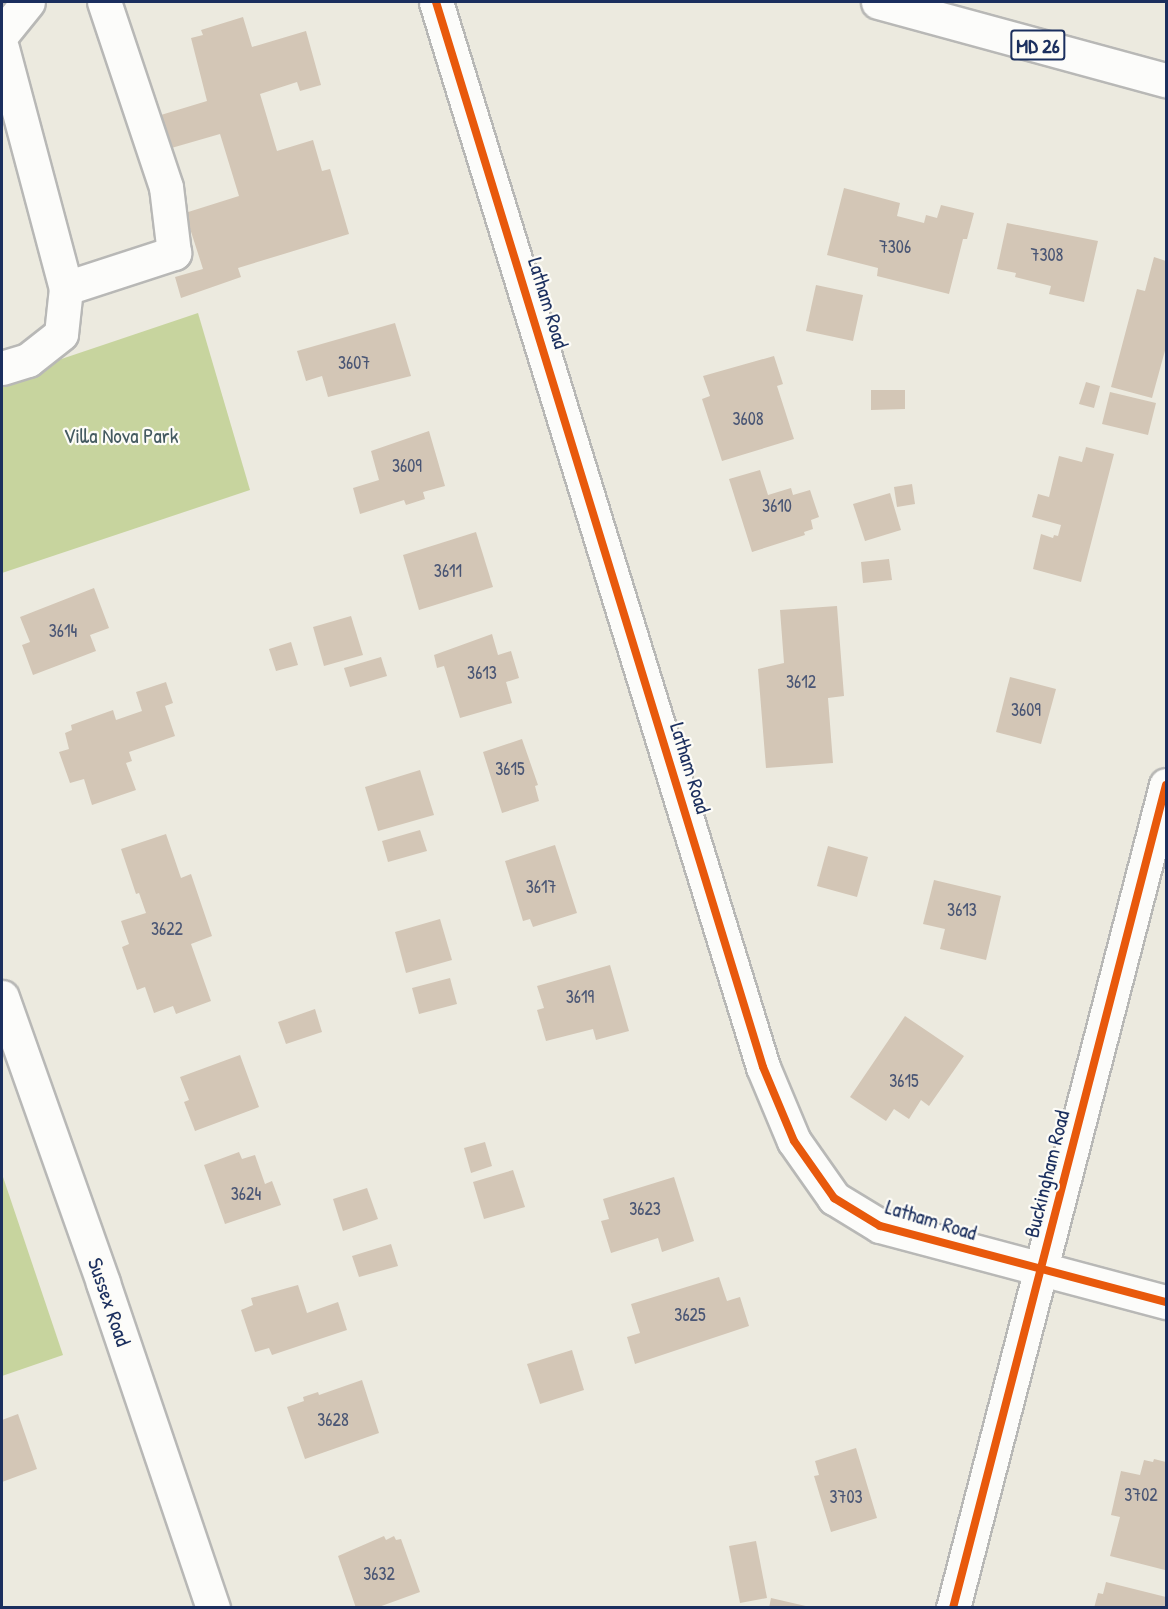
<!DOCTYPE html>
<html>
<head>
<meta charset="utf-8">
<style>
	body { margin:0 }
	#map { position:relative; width:1168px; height:1609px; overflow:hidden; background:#eceadf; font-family:"Patrick Hand",sans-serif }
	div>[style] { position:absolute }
	.green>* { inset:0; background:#c7d49e }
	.building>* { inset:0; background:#d3c6b6 }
	.roads { filter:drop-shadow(2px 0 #b8b8b6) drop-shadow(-2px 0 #b8b8b6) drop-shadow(0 2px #b8b8b6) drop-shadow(0 -2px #b8b8b6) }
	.minor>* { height:33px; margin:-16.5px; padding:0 16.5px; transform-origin:16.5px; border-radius:16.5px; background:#fcfcfa }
	.major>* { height:33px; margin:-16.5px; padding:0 16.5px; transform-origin:16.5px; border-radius:16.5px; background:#fcfcfa }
	.cycleway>* { height:8px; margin:-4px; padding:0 4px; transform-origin:4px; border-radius:4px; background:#e8590c }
	span { translate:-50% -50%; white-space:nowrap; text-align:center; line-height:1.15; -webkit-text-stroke:4.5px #fdfcf7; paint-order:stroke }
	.number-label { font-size:18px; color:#495574 }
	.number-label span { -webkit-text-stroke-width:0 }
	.shield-label span { padding:2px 4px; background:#fdfcf7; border:2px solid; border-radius:4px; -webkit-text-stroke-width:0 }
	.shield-label { font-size:20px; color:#1b2f5e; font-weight:700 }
	.street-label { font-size:21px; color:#1b2f5e }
	.park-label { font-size:21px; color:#455b61 }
	.frame { position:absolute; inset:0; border:3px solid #1b2f5e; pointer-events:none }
</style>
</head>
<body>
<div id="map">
	<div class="green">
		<div style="clip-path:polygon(198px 313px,250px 490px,2px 573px,2px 379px)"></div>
		<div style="clip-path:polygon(2px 1174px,63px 1355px,2px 1376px)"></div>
	</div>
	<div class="building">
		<div style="clip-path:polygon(243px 17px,252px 47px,306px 31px,321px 85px,300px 91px,297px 82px,260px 94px,277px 151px,313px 140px,322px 171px,330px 169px,349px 234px,238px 268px,241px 277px,181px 298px,175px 277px,203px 269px,185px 213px,239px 196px,220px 134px,161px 151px,151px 118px,207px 101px,191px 38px,203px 35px,201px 30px)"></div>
		<div style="clip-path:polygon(844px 188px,900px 203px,897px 216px,924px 223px,926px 215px,937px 218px,941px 205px,974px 213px,967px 239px,963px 239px,949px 294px,877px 276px,878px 268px,827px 255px)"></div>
		<div style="clip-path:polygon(1007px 223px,1098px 241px,1084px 302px,1049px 294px,1051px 286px,1015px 277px,1016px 273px,997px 269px)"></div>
		<div style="clip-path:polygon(1154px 257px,1166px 261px,1166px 347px,1152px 398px,1111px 387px,1137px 289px,1145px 291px)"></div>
		<div style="clip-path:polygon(816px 285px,863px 295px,853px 341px,806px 331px)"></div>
		<div style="clip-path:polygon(395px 323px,411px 376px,328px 397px,322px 376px,306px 381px,297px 351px)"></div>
		<div style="clip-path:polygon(774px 356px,783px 384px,777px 386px,794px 439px,722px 461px,702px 399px,710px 396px,703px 376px)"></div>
		<div style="clip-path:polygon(1086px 382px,1100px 386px,1094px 408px,1079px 404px)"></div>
		<div style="clip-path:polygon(871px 390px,905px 390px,905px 409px,871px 410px)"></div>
		<div style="clip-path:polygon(1110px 392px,1156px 403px,1148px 435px,1102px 424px)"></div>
		<div style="clip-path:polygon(429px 431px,445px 486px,423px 492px,425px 499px,406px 505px,404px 500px,360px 514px,353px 488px,379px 480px,371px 451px)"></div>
		<div style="clip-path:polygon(1086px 447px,1114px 454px,1081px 582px,1033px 569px,1041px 534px,1053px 538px,1054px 535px,1058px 536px,1061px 525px,1032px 517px,1038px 494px,1049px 497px,1059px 456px,1082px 462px)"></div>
		<div style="clip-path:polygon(760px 470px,768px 495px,791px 488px,793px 495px,810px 490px,819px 517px,811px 520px,813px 529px,804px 532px,805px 535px,752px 552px,729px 479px)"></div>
		<div style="clip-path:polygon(912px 484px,915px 504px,897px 507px,894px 487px)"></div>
		<div style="clip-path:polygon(890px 493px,901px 530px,865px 541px,853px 504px)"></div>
		<div style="clip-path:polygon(476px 532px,493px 587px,419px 610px,403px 555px)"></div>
		<div style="clip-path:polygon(889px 559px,892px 580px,863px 583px,861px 562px)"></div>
		<div style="clip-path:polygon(94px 588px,109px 628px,90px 635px,96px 651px,33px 675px,22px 645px,30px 642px,20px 617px)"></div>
		<div style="clip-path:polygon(837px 606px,844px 696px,828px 698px,833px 763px,766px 768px,758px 669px,784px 663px,780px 610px)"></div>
		<div style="clip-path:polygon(351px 616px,363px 655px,324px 666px,313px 627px)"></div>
		<div style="clip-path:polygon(492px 634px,498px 655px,511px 651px,519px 678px,506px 682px,512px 703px,460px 718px,444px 666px,437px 668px,434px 655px)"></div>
		<div style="clip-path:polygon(291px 642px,298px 665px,276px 671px,269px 649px)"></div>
		<div style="clip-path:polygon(381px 657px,387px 676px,350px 687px,344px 668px)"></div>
		<div style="clip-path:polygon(1010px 677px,1056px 689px,1041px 744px,996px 732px)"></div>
		<div style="clip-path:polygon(166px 682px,173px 703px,165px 706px,175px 736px,129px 752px,132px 761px,126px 763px,136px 790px,92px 805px,84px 779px,70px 783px,59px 752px,69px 749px,65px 733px,72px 730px,71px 725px,113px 710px,116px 720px,142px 711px,136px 692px)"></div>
		<div style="clip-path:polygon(522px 739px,538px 785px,535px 786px,539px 801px,502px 813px,483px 752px)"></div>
		<div style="clip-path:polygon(420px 770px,434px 815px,378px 831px,365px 787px)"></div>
		<div style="clip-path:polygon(420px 830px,427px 851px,388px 862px,382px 841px)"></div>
		<div style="clip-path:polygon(166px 834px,181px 878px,191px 874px,212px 936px,191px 944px,211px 1001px,176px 1014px,173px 1006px,154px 1013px,145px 987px,137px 990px,122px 947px,129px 944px,121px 921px,146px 913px,139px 893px,136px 894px,121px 849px)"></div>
		<div style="clip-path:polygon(555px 845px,577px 913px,533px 927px,530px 919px,523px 921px,505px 861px)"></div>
		<div style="clip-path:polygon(828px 846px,868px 857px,857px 897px,817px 886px)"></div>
		<div style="clip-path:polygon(934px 880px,1001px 896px,986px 960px,940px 949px,945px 929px,923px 924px)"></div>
		<div style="clip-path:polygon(440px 919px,452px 960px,406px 973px,395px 932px)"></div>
		<div style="clip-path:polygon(610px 965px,629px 1031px,596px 1040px,593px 1029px,546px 1041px,537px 1010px,544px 1008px,537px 986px)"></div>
		<div style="clip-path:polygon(450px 978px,457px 1004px,419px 1014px,412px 988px)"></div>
		<div style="clip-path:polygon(315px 1009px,322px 1032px,286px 1044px,278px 1022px)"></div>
		<div style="clip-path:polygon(905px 1016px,964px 1056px,929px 1106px,921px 1100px,909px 1119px,894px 1109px,886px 1121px,850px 1097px)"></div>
		<div style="clip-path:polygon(240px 1055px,259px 1107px,195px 1131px,184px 1102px,189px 1100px,180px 1077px)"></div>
		<div style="clip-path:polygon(485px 1142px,492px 1166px,471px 1173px,464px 1148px)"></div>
		<div style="clip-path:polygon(239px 1152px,242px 1159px,255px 1155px,265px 1184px,272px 1181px,281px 1205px,225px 1224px,204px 1165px)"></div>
		<div style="clip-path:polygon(513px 1170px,525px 1207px,484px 1219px,473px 1182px)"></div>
		<div style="clip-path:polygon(674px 1177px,694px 1241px,662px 1252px,658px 1238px,611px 1253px,601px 1221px,609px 1219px,603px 1199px)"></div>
		<div style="clip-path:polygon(367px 1188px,378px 1219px,343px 1231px,333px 1199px)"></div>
		<div style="clip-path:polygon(391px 1244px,398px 1266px,359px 1277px,352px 1256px)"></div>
		<div style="clip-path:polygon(719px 1277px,727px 1301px,740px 1297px,749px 1326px,635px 1364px,627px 1337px,640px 1333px,631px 1304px)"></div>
		<div style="clip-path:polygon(298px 1285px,307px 1313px,338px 1302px,347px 1330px,272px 1355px,269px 1348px,255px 1352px,241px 1310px,253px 1305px,251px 1298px)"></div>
		<div style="clip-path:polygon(572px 1350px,584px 1390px,540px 1404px,527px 1364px)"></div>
		<div style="clip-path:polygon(362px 1380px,379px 1433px,305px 1459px,287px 1407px,304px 1401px,303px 1397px,318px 1392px,319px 1395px)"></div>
		<div style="clip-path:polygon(18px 1414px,37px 1469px,2px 1482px,2px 1420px)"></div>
		<div style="clip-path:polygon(856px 1448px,877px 1518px,831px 1532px,814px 1476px,819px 1475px,815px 1461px)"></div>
		<div style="clip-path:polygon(1154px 1459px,1166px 1462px,1165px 1570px,1110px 1556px,1120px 1517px,1111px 1515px,1121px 1471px,1140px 1475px,1144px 1460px,1153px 1462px)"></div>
		<div style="clip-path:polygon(384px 1536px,386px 1540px,394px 1536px,396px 1540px,401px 1539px,420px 1592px,376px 1608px,356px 1608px,338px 1556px)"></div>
		<div style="clip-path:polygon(756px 1541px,767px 1598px,740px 1603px,729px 1546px)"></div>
		<div style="clip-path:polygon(1106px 1582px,1166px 1597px,1166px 1608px,1094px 1608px,1098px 1593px,1103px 1594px)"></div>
		<div style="clip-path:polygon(771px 1598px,810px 1607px,810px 1608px,769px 1608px)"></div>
	</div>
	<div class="roads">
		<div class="minor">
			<div style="left:436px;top:2px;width:1114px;rotate:72.93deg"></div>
			<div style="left:763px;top:1067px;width:80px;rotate:67.3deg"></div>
			<div style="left:794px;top:1141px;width:70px;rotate:54.9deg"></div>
			<div style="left:834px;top:1198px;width:54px;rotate:31.3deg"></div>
			<div style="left:880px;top:1226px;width:296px;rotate:14.9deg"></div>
			<div style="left:2px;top:34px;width:41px;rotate:-50.9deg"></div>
			<div style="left:2px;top:48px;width:248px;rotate:75.1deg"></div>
			<div style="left:66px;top:288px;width:46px;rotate:96.2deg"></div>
			<div style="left:61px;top:334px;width:42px;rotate:141.8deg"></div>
			<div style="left:28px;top:360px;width:27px;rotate:163deg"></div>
			<div style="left:66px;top:288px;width:114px;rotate:-18deg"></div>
			<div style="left:174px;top:253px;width:66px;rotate:-96.9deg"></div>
			<div style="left:166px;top:187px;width:195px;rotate:-108.5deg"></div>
			<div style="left:2px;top:997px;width:303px;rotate:70.5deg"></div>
			<div style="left:103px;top:1283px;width:343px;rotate:71.3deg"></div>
			<div style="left:953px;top:1608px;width:850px;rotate:-75.49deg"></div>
		</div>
		<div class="major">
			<div style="left:878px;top:2px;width:298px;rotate:15.2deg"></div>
		</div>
	</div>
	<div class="cycleway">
		<div style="left:436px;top:2px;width:1114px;rotate:72.93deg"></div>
		<div style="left:763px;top:1067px;width:80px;rotate:67.3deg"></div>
		<div style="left:794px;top:1141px;width:70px;rotate:54.9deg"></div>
		<div style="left:834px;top:1198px;width:54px;rotate:31.3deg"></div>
		<div style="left:880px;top:1226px;width:296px;rotate:14.9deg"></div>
		<div style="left:953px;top:1608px;width:850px;rotate:-75.49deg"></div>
	</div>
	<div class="number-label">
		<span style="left:895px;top:247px">7306</span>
		<span style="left:1047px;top:255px">7308</span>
		<span style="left:354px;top:363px">3607</span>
		<span style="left:748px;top:419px">3608</span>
		<span style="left:407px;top:466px">3609</span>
		<span style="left:777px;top:506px">3610</span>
		<span style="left:448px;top:571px">3611</span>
		<span style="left:63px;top:631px">3614</span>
		<span style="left:482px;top:673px">3613</span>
		<span style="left:801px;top:682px">3612</span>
		<span style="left:1026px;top:710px">3609</span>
		<span style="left:510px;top:769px">3615</span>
		<span style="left:541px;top:887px">3617</span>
		<span style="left:962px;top:910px">3613</span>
		<span style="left:167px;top:929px">3622</span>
		<span style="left:580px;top:997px">3619</span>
		<span style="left:904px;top:1081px">3615</span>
		<span style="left:246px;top:1194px">3624</span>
		<span style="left:645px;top:1209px">3623</span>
		<span style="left:690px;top:1315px">3625</span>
		<span style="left:333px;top:1420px">3628</span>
		<span style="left:1141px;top:1495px">3702</span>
		<span style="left:846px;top:1497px">3703</span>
		<span style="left:379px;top:1574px">3632</span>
	</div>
	<div class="shield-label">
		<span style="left:1038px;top:45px">MD 26</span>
	</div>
	<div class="street-label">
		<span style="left:548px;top:303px;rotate:73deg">Latham Road</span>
		<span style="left:690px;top:768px;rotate:73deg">Latham Road</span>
		<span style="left:1047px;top:1174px;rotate:-76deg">Buckingham Road</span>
		<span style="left:931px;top:1220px;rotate:17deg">Latham Road</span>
		<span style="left:109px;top:1302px;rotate:71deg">Sussex Road</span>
	</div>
	<div class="park-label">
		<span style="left:121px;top:436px">Villa Nova Park</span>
	</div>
	<div class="frame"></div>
</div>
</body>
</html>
